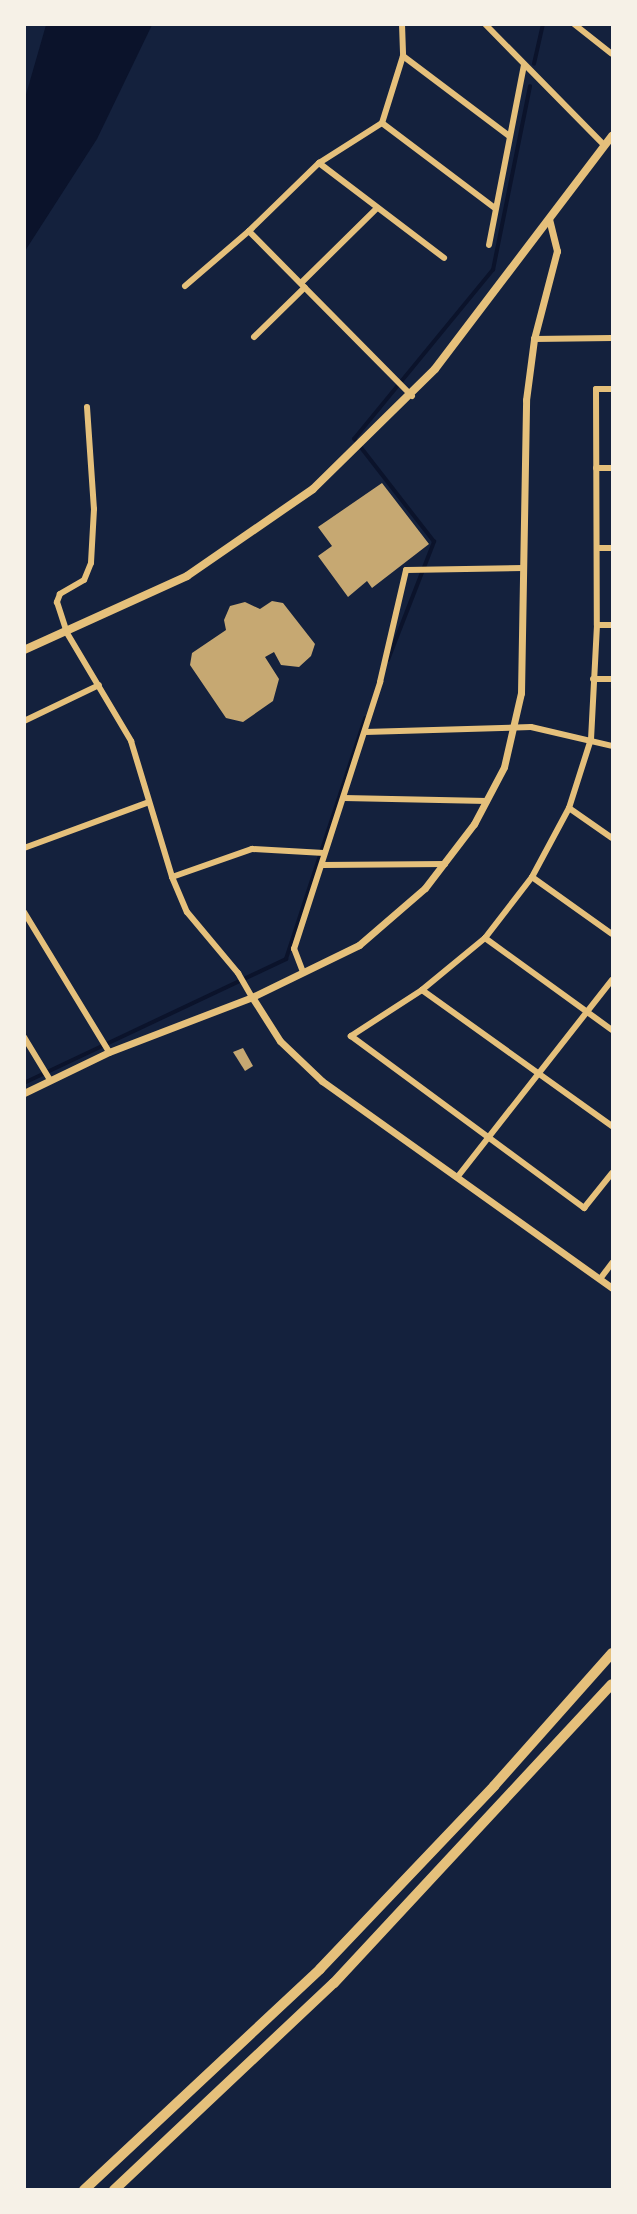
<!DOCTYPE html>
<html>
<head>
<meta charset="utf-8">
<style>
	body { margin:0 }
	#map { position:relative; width:637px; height:2214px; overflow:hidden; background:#14213d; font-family:"Public Sans",sans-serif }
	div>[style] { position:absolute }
	.water>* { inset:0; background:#0b132b }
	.stream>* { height:3.5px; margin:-1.75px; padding:0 1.75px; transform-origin:1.75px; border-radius:1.75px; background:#0b132b }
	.building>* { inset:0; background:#c6a872 }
	.minor>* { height:6px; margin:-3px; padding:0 3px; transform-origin:3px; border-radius:3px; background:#e5c07b }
	.tertiary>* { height:7px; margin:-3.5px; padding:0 3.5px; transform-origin:3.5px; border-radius:3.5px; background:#e5c07b }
	.secondary>* { height:8px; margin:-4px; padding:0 4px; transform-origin:4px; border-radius:4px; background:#e5c07b }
	.motorway>* { height:10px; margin:-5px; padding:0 5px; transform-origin:5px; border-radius:5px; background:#e5c07b }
	span { translate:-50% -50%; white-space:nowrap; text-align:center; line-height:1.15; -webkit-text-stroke:6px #f6f1e7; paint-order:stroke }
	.frame { position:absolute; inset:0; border:26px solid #f6f1e7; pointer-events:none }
</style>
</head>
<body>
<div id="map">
	<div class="water">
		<div style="clip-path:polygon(46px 25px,152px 25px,97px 139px,25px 251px,25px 98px)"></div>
	</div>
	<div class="stream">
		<div style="left:534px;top:64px;width:41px;rotate:-77.3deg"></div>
		<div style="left:388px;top:660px;width:127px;rotate:-68.7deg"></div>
		<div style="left:434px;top:542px;width:130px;rotate:-127.8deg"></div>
		<div style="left:354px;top:439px;width:219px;rotate:-50.6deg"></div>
		<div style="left:493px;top:270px;width:187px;rotate:-78.6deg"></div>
		<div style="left:24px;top:1083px;width:290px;rotate:-25.3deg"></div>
		<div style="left:286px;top:959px;width:253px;rotate:-71.8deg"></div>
	</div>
	<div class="building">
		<div style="clip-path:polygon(382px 483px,429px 544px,372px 588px,367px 581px,348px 597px,318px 556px,332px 546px,318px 527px)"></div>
		<div style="clip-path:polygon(272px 601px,283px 603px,315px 644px,311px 656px,299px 667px,281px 665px,274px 652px,265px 657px,279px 679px,273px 701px,243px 722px,226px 718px,190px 665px,192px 653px,226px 630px,224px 620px,230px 606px,245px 602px,260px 609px)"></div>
		<div style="clip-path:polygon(243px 1048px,253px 1066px,245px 1071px,233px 1052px)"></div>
	</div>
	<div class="minor">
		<div style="left:402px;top:24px;width:32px;rotate:88deg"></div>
		<div style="left:403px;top:56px;width:133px;rotate:37deg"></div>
		<div style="left:485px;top:24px;width:171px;rotate:45.5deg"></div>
		<div style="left:574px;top:24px;width:48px;rotate:38.3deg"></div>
		<div style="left:382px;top:123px;width:141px;rotate:37deg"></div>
		<div style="left:319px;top:163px;width:75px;rotate:-32.4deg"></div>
		<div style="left:382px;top:123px;width:70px;rotate:-72.6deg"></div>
		<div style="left:489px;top:245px;width:183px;rotate:-79deg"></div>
		<div style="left:301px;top:283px;width:107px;rotate:-44.6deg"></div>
		<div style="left:185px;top:286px;width:84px;rotate:-40.7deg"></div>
		<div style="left:254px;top:337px;width:71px;rotate:-44.4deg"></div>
		<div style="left:534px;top:339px;width:78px;rotate:-0.7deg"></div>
		<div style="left:612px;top:389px;width:16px;rotate:180deg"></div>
		<div style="left:596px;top:389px;width:236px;rotate:89.8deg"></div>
		<div style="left:597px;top:625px;width:114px;rotate:93deg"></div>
		<div style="left:591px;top:739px;width:72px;rotate:107.7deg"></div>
		<div style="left:569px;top:808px;width:78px;rotate:118.2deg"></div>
		<div style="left:532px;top:877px;width:77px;rotate:127.6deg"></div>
		<div style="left:485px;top:938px;width:82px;rotate:140.5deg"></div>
		<div style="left:422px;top:990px;width:85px;rotate:147.1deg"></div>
		<div style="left:351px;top:1036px;width:290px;rotate:36.4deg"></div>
		<div style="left:584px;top:1208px;width:45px;rotate:-51.3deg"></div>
		<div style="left:412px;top:396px;width:232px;rotate:-134.7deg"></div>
		<div style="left:249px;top:231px;width:98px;rotate:-44.2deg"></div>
		<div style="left:319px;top:163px;width:157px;rotate:37.2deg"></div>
		<div style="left:87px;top:407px;width:102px;rotate:86.1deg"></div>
		<div style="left:94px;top:509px;width:54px;rotate:93.2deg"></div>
		<div style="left:91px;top:563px;width:18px;rotate:112deg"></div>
		<div style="left:84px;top:580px;width:28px;rotate:150deg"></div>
		<div style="left:60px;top:594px;width:9px;rotate:111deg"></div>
		<div style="left:57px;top:602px;width:33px;rotate:72deg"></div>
		<div style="left:67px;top:633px;width:126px;rotate:59.3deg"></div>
		<div style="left:131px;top:741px;width:142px;rotate:73.2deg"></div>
		<div style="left:172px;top:877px;width:38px;rotate:67deg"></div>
		<div style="left:187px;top:912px;width:80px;rotate:50.1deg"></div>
		<div style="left:238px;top:973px;width:28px;rotate:60deg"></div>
		<div style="left:596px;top:468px;width:16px"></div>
		<div style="left:597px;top:548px;width:15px"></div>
		<div style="left:597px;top:625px;width:15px"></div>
		<div style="left:593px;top:679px;width:19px"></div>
		<div style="left:24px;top:721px;width:83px;rotate:-25.6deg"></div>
		<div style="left:365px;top:732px;width:166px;rotate:-1.7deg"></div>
		<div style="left:531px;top:727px;width:83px;rotate:13.2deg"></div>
		<div style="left:344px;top:798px;width:143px;rotate:1.2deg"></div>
		<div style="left:569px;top:808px;width:52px;rotate:34.9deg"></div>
		<div style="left:24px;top:848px;width:133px;rotate:-20.2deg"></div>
		<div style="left:322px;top:865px;width:123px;rotate:-0.5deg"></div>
		<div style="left:172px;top:877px;width:85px;rotate:-19.3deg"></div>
		<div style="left:252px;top:849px;width:72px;rotate:3.2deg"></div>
		<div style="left:532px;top:877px;width:98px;rotate:35.5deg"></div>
		<div style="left:24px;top:912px;width:164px;rotate:58.7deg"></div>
		<div style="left:485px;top:938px;width:157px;rotate:35.9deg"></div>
		<div style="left:303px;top:972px;width:25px;rotate:-111deg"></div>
		<div style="left:294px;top:949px;width:281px;rotate:-72.1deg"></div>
		<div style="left:380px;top:682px;width:115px;rotate:-76.9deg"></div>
		<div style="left:406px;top:570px;width:117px;rotate:-1deg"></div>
		<div style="left:422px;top:990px;width:234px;rotate:35.6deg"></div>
		<div style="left:24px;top:1037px;width:50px;rotate:58.8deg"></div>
		<div style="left:459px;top:1175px;width:248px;rotate:-51.9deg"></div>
		<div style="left:600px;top:1279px;width:20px;rotate:-53deg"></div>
	</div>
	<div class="tertiary">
		<div style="left:252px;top:997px;width:52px;rotate:57.5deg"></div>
		<div style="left:280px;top:1041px;width:58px;rotate:43.6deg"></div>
		<div style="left:322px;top:1081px;width:356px;rotate:35.5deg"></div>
		<div style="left:24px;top:1093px;width:94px;rotate:-25.8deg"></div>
		<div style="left:109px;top:1052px;width:153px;rotate:-21deg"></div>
		<div style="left:252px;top:997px;width:119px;rotate:-25.9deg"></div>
		<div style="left:359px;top:945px;width:87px;rotate:-40.8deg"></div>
		<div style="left:425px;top:888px;width:81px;rotate:-52.6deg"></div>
		<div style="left:474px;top:824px;width:64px;rotate:-62.2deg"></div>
		<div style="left:504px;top:767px;width:76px;rotate:-77.1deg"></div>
		<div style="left:521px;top:693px;width:293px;rotate:-89deg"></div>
		<div style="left:526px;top:400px;width:62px;rotate:-82.5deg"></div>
		<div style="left:534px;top:339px;width:91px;rotate:-75.4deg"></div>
		<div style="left:557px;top:251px;width:32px;rotate:-104deg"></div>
	</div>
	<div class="secondary">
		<div style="left:24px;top:650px;width:179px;rotate:-24.4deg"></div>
		<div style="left:187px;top:576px;width:153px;rotate:-34.6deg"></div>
		<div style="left:313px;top:489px;width:171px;rotate:-44.5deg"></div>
		<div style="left:435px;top:369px;width:293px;rotate:-52.8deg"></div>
	</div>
	<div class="motorway">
		<div style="left:84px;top:2190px;width:323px;rotate:-43.1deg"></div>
		<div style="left:320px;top:1969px;width:253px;rotate:-46.4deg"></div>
		<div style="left:494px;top:1786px;width:178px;rotate:-48.4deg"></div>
		<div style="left:114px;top:2190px;width:302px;rotate:-43.3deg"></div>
		<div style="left:334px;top:1983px;width:408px;rotate:-47.1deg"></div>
	</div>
	<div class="frame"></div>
</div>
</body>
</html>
